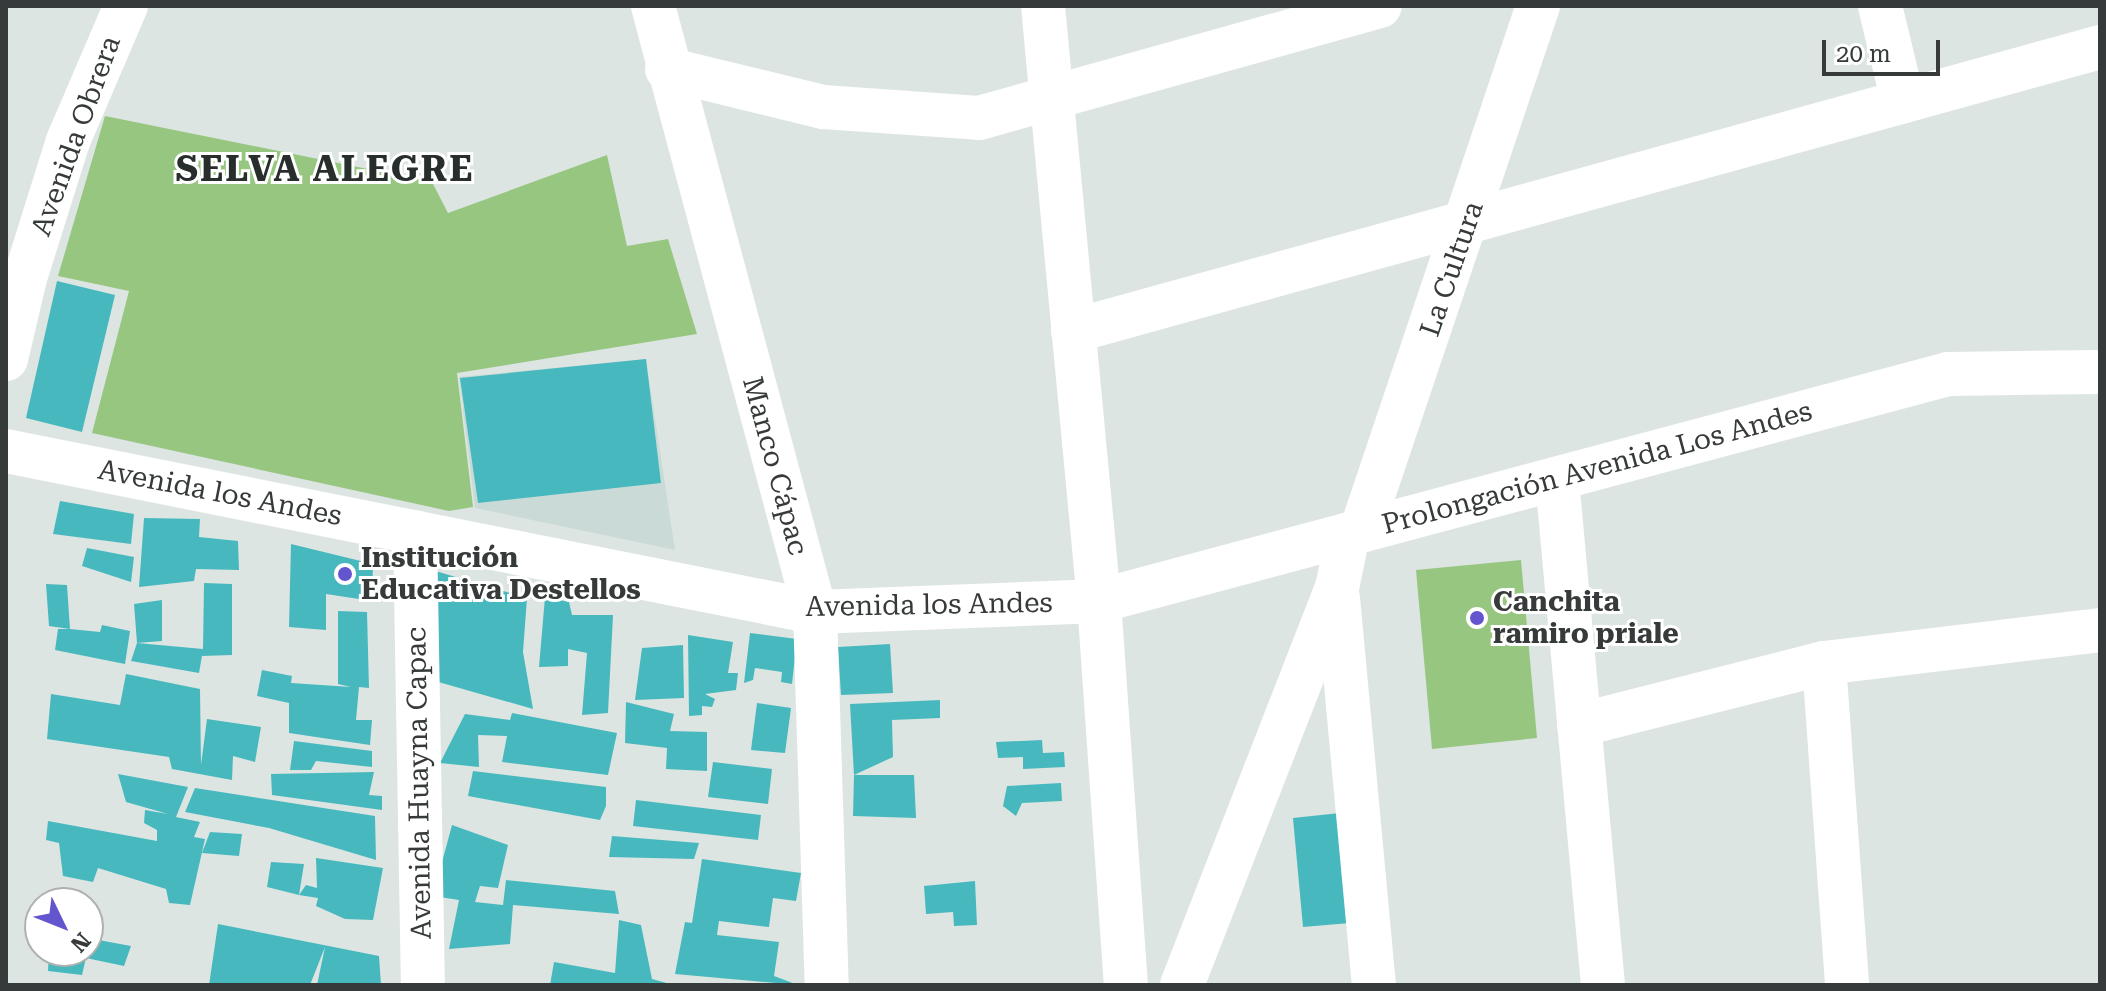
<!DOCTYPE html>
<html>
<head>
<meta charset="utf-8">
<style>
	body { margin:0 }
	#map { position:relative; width:2106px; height:991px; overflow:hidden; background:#dde5e2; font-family:"Roboto Serif",serif }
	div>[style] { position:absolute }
	.built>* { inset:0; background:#cadbd7 }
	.green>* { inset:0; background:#97c681 }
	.building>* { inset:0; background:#47b9be }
	.minor>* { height:44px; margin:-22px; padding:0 22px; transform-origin:22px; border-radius:22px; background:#fff }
	.dots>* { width:22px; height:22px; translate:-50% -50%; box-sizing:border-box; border:4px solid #fff; border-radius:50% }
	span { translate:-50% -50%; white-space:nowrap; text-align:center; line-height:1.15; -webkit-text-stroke:6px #fff; paint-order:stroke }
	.street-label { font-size:28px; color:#373a3a }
	.poi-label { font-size:28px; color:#373a3a; font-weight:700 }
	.left { translate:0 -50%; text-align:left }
	.district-label { font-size:36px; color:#282e2c; font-weight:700; letter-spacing:2px }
	.frame { position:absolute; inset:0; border:8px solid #373a3a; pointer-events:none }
	.north { position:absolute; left:24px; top:887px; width:80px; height:80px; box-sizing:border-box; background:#fff; border:2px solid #afb0b0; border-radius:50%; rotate:133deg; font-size:22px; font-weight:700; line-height:32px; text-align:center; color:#373a3a }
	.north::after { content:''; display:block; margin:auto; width:28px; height:36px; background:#6355ce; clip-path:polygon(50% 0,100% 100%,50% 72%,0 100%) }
	.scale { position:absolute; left:1822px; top:40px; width:118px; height:36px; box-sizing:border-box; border:4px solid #373a3a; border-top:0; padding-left:10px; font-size:24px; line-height:28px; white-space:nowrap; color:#373a3a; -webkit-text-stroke:6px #fff; paint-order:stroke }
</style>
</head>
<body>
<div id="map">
	<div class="built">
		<div style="clip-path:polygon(646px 359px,675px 550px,475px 508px,459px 377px)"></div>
	</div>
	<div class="green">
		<div style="clip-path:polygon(105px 116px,432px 182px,448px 213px,607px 155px,627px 246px,668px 239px,697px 334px,457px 373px,473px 507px,449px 511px,92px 433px,129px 291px,58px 276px)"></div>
		<div style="clip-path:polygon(1521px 560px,1537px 738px,1432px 749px,1416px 570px)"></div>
	</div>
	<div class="building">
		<div style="clip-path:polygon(57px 281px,115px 295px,82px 432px,26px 418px)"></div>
		<div style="clip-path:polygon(646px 359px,661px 483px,478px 503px,460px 378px)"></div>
		<div style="clip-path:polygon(60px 501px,134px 514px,131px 544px,53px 534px)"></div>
		<div style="clip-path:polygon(144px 518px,200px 519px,199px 537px,238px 541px,239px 570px,196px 569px,194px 581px,139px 587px)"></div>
		<div style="clip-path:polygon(291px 544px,373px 564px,372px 601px,326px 594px,326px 630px,289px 627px)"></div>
		<div style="clip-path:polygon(87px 548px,134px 557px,131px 582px,82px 566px)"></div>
		<div style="clip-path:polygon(432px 570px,527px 598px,523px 652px,533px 709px,435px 681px)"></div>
		<div style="clip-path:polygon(204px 583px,232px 584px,232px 655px,202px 656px,199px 673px,131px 661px,137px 643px,134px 604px,162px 600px,162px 641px,137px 643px,203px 649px)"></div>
		<div style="clip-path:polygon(46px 584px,67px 585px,70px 629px,100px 632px,102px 625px,130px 631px,125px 664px,55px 650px,58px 629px,70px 629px,49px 626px)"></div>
		<div style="clip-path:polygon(545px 597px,569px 602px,572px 615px,613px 615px,608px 713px,582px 715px,587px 653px,568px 649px,568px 666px,539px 667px)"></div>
		<div style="clip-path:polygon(338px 611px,367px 612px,369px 688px,359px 687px,356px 720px,372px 720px,370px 745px,289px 733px,289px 703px,257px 696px,262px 670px,292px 676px,291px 683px,351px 687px,338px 684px)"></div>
		<div style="clip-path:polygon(750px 633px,797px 639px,792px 684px,781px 682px,782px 672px,755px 668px,753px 680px,744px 683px)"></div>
		<div style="clip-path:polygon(688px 635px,733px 642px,728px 673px,738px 673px,736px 690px,705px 694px,715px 699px,712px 707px,702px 706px,702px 715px,689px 716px)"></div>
		<div style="clip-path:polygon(890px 644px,893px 693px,841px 695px,838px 647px)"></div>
		<div style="clip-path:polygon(683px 645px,684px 698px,635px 700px,642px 648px)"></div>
		<div style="clip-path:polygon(126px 674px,200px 689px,201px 765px,207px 719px,261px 727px,255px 762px,233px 756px,232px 780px,172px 769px,169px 757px,47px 739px,51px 694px,120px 705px)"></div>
		<div style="clip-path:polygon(940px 700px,940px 718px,892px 720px,893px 757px,854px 775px,850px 704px)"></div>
		<div style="clip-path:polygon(626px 702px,674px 714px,670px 731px,707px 732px,707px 771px,666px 769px,667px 748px,625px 743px)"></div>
		<div style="clip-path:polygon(757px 703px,791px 708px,785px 753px,751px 750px)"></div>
		<div style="clip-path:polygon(512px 713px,617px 733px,608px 775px,502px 762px,507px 736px,478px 735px,479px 767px,440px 763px,465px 714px,510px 720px)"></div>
		<div style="clip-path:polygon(1042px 740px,1043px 753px,1064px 752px,1065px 767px,1023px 769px,1023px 757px,998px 758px,996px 742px)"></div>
		<div style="clip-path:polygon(294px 741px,372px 751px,372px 767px,316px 761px,311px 770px,290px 770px)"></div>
		<div style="clip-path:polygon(713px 762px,772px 769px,768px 804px,708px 797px)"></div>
		<div style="clip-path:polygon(473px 771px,606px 787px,606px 806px,600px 820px,468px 796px)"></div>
		<div style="clip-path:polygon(374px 772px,369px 795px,382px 796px,382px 810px,272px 795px,271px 774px)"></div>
		<div style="clip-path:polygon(118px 774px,188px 787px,176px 817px,200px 822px,194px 837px,205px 839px,190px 905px,169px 903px,166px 889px,98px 868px,93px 882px,63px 876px,59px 843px,46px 840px,48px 821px,157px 841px,157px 830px,144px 823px,145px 810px,168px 814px,126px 802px)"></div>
		<div style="clip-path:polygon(854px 775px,914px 775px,916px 818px,853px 816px)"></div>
		<div style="clip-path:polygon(1061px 783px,1062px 801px,1022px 803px,1016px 816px,1003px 806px,1007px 786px)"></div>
		<div style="clip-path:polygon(195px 788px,375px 816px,376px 860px,269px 828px,185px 812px)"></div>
		<div style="clip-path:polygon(636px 800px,761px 815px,758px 840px,633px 826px)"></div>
		<div style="clip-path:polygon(1340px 813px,1350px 923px,1303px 927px,1293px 818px)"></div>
		<div style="clip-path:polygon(452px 825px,508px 845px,498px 888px,480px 886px,475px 902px,503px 905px,506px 880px,615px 891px,619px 914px,513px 905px,510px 944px,449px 949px,459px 900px,433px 896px)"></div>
		<div style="clip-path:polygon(210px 832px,242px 834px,239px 856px,202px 853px)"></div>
		<div style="clip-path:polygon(612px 836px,699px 843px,694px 859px,609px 857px)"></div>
		<div style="clip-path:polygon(316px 858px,383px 868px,373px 920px,345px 919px,316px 906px,318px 898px,299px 895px,267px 887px,271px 862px,304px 864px,299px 895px,306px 885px,317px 888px)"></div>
		<div style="clip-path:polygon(702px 859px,801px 873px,796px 901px,773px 898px,769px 927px,719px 921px,717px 935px,779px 942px,774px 976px,798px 985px,675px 974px,685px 922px,692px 923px)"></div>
		<div style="clip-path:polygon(975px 881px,977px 925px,954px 926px,953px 912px,926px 914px,924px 886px)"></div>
		<div style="clip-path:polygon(619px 920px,641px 925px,652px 979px,674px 985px,550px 985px,554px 962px,615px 973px)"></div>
		<div style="clip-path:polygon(218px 924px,379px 956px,381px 985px,317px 985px,325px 947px,310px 985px,209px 985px)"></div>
		<div style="clip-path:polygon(88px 938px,131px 946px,124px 966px,86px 958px,82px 975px,48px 971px,49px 951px,88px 951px)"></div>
	</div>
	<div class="minor">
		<div style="left:653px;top:6px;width:627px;rotate:75.03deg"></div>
		<div style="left:815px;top:612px;width:373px;rotate:88.2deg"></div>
		<div style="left:1043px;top:6px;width:598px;rotate:84.62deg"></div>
		<div style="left:1099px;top:601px;width:385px;rotate:86deg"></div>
		<div style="left:1880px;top:6px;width:98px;rotate:76.4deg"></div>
		<div style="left:667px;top:69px;width:161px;rotate:13.7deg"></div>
		<div style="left:823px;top:107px;width:156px;rotate:4deg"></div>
		<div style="left:979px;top:118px;width:416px;rotate:-15.6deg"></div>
		<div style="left:1073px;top:331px;width:1066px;rotate:-15.46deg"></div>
		<div style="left:6px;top:359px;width:83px;rotate:-76.8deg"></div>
		<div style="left:25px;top:278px;width:144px;rotate:-72.6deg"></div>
		<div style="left:68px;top:141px;width:147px;rotate:-66.8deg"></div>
		<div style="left:6px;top:451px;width:825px;rotate:11.26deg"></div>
		<div style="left:815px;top:612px;width:284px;rotate:-2.2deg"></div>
		<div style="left:1099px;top:601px;width:879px;rotate:-14.97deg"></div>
		<div style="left:1948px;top:374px;width:152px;rotate:-0.8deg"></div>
		<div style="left:1557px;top:479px;width:508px;rotate:84.81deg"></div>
		<div style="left:1361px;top:531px;width:554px;rotate:-71.37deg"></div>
		<div style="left:415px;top:532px;width:453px;rotate:89deg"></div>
		<div style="left:1338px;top:598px;width:389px;rotate:84.7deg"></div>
		<div style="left:1824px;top:663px;width:323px;rotate:85.9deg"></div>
		<div style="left:1579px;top:725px;width:253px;rotate:-14.2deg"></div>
		<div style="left:1824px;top:663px;width:278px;rotate:-6.8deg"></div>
		<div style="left:1182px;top:985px;width:426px;rotate:-68.7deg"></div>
		<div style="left:1337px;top:588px;width:54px;rotate:-78.3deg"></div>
	</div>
	<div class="dots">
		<div style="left:345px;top:574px;background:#6355ce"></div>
		<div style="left:1477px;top:618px;background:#6355ce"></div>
	</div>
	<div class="street-label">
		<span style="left:76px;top:136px;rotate:-70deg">Avenida Obrera</span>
		<span style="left:1452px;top:269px;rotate:-71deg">La Cultura</span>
		<span style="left:775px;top:466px;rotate:75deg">Manco Cápac</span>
		<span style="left:1597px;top:468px;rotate:-15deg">Prolongación Avenida Los Andes</span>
		<span style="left:220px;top:493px;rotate:11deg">Avenida los Andes</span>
		<span style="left:929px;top:605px;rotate:-1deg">Avenida los Andes</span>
		<span style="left:419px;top:783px;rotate:-91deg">Avenida Huayna Capac</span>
	</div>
	<div class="poi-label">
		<span class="left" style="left:361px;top:574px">Institución<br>Educativa Destellos</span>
		<span class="left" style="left:1493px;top:618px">Canchita<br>ramiro priale</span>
	</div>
	<div class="district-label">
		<span style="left:325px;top:170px">SELVA ALEGRE</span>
	</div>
	<div class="frame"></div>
	<div class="north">N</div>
	<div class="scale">20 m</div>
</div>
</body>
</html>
